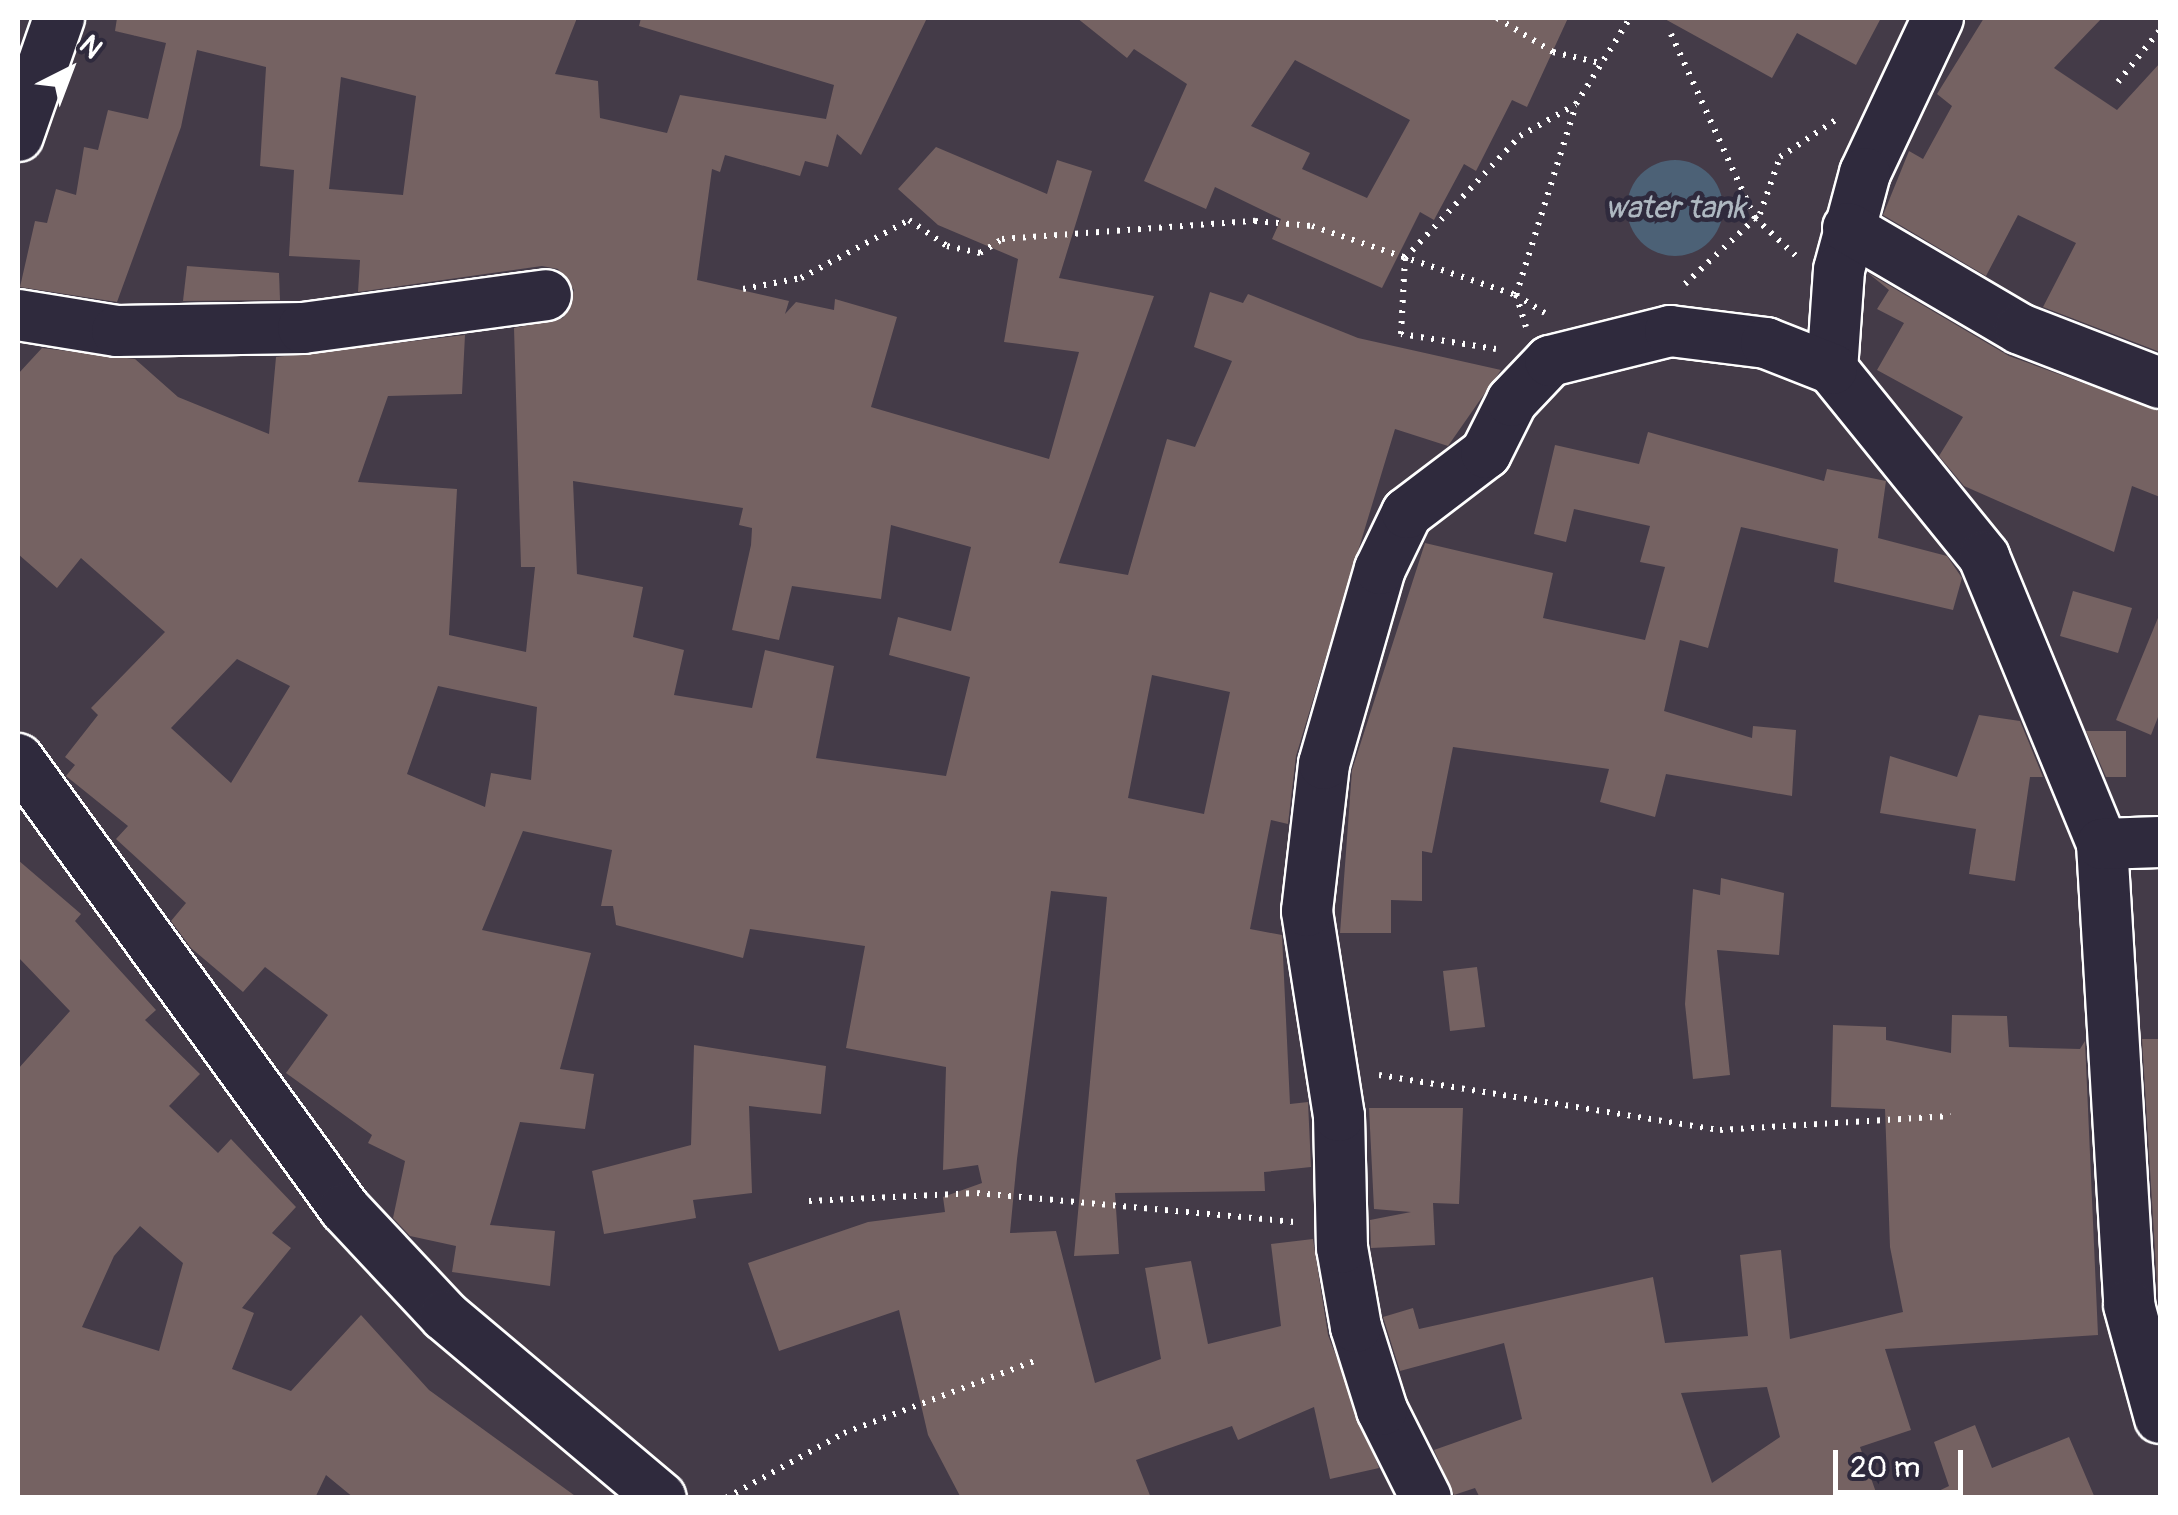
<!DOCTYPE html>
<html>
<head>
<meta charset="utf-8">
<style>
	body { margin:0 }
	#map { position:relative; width:2178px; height:1515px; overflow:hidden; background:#443b48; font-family:Pangolin,sans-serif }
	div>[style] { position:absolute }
	.water>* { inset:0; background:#4c6176 }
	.round { border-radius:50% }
	.building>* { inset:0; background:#756262 }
	.path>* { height:6px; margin-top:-3px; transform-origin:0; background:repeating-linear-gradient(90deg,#fff 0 2.5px,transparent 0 10.5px) }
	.roads { filter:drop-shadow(2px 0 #fff) drop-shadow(-2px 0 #fff) drop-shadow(0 2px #fff) drop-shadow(0 -2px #fff) }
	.minor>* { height:50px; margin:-25px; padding:0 25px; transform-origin:25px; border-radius:25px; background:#2f2a3d }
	span { translate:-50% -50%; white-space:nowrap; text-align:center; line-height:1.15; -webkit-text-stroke:9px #2f2a3d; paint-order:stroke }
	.water-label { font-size:32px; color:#aeb8c1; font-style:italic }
	.frame { position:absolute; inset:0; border:20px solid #fff; pointer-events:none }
	.north { position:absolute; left:20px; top:20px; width:100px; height:100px; -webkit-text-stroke:8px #2f2a3d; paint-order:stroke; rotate:42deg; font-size:28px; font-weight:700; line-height:40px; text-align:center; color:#fff }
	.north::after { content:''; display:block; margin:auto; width:35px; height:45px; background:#fff; clip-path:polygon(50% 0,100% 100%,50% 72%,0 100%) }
	.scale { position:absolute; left:1833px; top:1450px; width:130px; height:45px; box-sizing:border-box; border:5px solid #fff; border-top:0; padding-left:12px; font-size:30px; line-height:35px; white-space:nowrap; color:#fff; -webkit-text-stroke:8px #2f2a3d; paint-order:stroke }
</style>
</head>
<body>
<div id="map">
	<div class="water">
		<div class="round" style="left:1627px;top:160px;width:96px;height:96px"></div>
	</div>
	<div class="building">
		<div style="clip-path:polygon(evenodd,117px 18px,577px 18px,555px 74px,598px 81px,600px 118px,667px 133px,680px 95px,826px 119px,834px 85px,639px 26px,641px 18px,927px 18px,861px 155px,837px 134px,828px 167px,805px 161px,800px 176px,725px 155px,720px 172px,712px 169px,697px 280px,789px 301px,785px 314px,796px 302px,834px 310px,835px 299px,897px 317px,871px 407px,1049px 459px,1079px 352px,1004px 342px,1018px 259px,938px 225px,898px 189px,936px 147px,1047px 194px,1057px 160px,1092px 171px,1059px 278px,1154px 296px,1059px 563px,1128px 575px,1167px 439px,1195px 447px,1232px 361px,1194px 347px,1210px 292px,1243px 303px,1248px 294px,1358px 338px,1501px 370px,1448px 446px,1395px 429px,1296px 756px,1288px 824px,1271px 820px,1250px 929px,1282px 935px,1290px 1104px,1308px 1102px,1311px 1167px,1264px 1172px,1265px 1191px,1115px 1193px,1119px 1254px,1074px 1256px,1107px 897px,1051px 891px,1017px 1159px,1010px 1233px,1056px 1231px,1095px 1383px,1161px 1359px,1145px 1268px,1191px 1261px,1208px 1344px,1281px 1326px,1271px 1244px,1313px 1239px,1328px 1335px,1379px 1468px,1330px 1479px,1314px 1407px,1238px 1440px,1232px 1426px,1136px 1460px,1151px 1498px,961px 1498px,928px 1435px,899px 1310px,779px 1351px,748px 1263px,868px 1222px,945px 1212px,943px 1197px,982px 1183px,978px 1165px,943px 1170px,946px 1067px,846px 1048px,865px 946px,750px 929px,743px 958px,616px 925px,613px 906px,601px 906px,612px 850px,523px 831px,482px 930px,591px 953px,560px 1069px,594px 1074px,585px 1129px,520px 1122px,490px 1225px,555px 1231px,550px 1286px,452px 1272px,456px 1246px,410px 1236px,393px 1218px,405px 1161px,368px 1143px,372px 1135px,286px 1073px,328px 1015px,265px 967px,243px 992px,191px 948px,171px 921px,186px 903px,116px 839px,128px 826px,66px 776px,75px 765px,65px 757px,98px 715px,91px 708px,165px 632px,81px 558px,57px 588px,18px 554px,18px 374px,42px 348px,135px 359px,178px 397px,269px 434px,276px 357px,465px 335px,462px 394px,388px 396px,358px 482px,457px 489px,449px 635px,526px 652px,535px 567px,521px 567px,514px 328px,563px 318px,574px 290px,558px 269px,542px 266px,358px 292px,360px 260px,289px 256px,294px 170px,260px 166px,266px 67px,197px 50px,181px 127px,117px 302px,20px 287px,35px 221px,47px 223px,56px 189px,76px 195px,84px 147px,98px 150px,108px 110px,148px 119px,166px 43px,115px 31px,117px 18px,341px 77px,416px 96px,403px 195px,329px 189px,341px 77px,117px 18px,573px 481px,743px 508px,739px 525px,752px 528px,751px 545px,732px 630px,779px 640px,792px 586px,881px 599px,891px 525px,971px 547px,951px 631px,898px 617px,889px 655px,970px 677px,946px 776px,816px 758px,834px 666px,765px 650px,752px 708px,674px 695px,684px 650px,633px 637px,643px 587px,577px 574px,573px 481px,117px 18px,237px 659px,290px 686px,231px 783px,171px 728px,237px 659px,117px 18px,1152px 675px,1230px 692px,1204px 814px,1128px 798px,1152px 675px,117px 18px,438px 686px,537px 707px,531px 780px,491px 773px,485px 807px,407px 774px,438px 686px)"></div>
		<div style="clip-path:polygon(evenodd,1077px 18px,1568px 18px,1527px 107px,1512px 100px,1476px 171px,1464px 164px,1434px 220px,1420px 212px,1382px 288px,1272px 239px,1281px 219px,1215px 187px,1206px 209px,1144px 181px,1187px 84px,1134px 49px,1127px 58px,1077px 18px,1295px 60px,1410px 120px,1367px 198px,1302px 169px,1310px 153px,1251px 126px,1295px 60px)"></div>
		<div style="clip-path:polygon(1663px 18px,1881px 18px,1856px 65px,1797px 33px,1772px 78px)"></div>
		<div style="clip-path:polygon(1984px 18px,2102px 18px,2054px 68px,2117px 110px,2160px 63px,2160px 352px,2043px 307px,2076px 243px,2018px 215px,1986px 276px,1883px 215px,1909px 151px,1923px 159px,1952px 106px,1937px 94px)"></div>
		<div style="clip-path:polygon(187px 266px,279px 273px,280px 300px,183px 301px)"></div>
		<div style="clip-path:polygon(1868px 273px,2009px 356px,2160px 411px,2160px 497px,2132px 486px,2114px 552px,1964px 486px,1939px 456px,1963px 417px,1877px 370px,1904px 323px,1877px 309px,1889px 290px)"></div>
		<div style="clip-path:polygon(1648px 432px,1824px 481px,1827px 469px,1886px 481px,1878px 538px,1947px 556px,1962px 578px,1953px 610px,1834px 582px,1838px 549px,1741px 527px,1708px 648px,1680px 640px,1664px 711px,1752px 738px,1753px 726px,1796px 730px,1792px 796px,1666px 774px,1655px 817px,1600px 802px,1609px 769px,1453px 747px,1432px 853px,1422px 851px,1422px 901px,1391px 900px,1391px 933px,1340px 933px,1352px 770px,1425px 543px,1553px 573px,1543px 618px,1645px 640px,1665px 567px,1640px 562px,1650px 526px,1574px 509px,1566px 542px,1534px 534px,1555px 445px,1639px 464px)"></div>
		<div style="clip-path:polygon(2073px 591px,2132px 608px,2118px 653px,2060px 636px)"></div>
		<div style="clip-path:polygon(2160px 613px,2160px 712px,2151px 735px,2116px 720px)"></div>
		<div style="clip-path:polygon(1979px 715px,2020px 721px,2043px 777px,2030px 777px,2015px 881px,1969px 874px,1976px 829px,1880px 813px,1890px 756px,1957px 777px)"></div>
		<div style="clip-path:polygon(2086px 731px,2126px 731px,2126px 777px,2106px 777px)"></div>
		<div style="clip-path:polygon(evenodd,18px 860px,81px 914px,75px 921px,156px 1010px,145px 1020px,200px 1074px,169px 1106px,218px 1153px,231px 1139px,296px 1207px,272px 1233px,291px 1248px,242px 1308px,254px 1313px,232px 1369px,291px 1391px,361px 1315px,429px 1390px,578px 1498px,354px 1498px,326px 1475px,315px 1498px,18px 1498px,18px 1069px,70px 1011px,18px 957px,18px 860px,140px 1226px,183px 1263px,159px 1351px,82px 1327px,114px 1256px,140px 1226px)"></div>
		<div style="clip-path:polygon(1721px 878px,1784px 893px,1779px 955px,1717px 950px,1730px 1075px,1693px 1079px,1685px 1004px,1693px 889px,1720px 895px)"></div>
		<div style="clip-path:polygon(1477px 967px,1485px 1027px,1450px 1031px,1443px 971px)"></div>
		<div style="clip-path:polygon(evenodd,1952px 1015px,2007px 1016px,2009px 1047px,2080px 1049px,2085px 1041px,2098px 1335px,1885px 1349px,1911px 1430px,1860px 1447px,1878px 1498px,1480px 1498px,1475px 1488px,1454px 1495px,1434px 1450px,1522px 1419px,1504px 1343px,1400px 1371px,1383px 1317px,1413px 1308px,1419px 1329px,1653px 1277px,1665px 1343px,1748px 1336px,1740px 1255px,1781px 1250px,1790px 1339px,1903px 1312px,1890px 1247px,1885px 1109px,1831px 1107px,1833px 1025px,1886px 1027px,1886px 1040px,1951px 1053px,1952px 1015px,1767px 1387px,1780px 1437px,1712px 1483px,1681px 1393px,1767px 1387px)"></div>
		<div style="clip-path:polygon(2142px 1039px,2160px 1039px,2158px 1302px,2158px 1300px)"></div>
		<div style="clip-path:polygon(694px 1045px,826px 1066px,821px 1114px,749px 1106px,752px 1193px,693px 1200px,696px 1218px,604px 1234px,592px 1171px,691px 1145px)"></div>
		<div style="clip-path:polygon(1369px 1108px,1463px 1108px,1459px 1204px,1433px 1203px,1435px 1245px,1371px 1248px,1370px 1220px,1411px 1212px,1374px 1209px)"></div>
		<div style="clip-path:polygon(1975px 1425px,1992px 1468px,2069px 1437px,2095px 1498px,1924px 1498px,1949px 1486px,1934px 1442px)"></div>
	</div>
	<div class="path">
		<div style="left:1497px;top:18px;width:66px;rotate:31.3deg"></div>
		<div style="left:1553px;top:52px;width:52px;rotate:13.2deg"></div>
		<div style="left:1671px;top:34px;width:202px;rotate:65.5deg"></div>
		<div style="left:1755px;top:218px;width:56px;rotate:42.8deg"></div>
		<div style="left:2118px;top:82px;width:67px;rotate:-51.1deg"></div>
		<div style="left:1685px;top:284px;width:103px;rotate:-43deg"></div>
		<div style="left:1760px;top:214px;width:60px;rotate:-70.7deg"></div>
		<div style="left:1780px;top:157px;width:69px;rotate:-33.7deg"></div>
		<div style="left:743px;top:289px;width:59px;rotate:-10.7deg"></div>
		<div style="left:801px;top:278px;width:123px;rotate:-28.2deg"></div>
		<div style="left:909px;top:220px;width:46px;rotate:34.4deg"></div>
		<div style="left:947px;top:246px;width:34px;rotate:12deg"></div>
		<div style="left:980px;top:253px;width:26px;rotate:-32deg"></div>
		<div style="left:1002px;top:239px;width:254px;rotate:-4.1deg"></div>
		<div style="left:1255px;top:221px;width:57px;rotate:5deg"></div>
		<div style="left:1312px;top:226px;width:215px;rotate:18.7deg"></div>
		<div style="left:1516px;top:295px;width:34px;rotate:32deg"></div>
		<div style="left:1526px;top:327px;width:34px;rotate:-107deg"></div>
		<div style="left:1516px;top:295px;width:199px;rotate:-72.5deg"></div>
		<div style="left:1496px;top:349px;width:96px;rotate:-171deg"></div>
		<div style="left:1401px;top:334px;width:76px;rotate:-87deg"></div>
		<div style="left:1405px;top:258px;width:168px;rotate:-46.7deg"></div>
		<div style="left:1520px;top:136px;width:64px;rotate:-29.7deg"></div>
		<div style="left:1576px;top:104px;width:102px;rotate:-57.9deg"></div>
		<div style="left:1379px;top:1075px;width:345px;rotate:9.2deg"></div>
		<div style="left:1720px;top:1130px;width:231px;rotate:-3.5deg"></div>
		<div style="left:809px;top:1201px;width:168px;rotate:-2.7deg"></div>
		<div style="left:977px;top:1193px;width:319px;rotate:5.2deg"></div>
		<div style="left:726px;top:1498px;width:135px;rotate:-28.8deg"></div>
		<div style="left:844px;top:1433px;width:206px;rotate:-20.7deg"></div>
	</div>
	<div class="roads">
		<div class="minor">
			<div style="left:1938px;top:18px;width:171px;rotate:115.2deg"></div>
			<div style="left:1865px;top:173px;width:100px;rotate:105deg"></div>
			<div style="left:1839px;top:270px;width:99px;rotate:94deg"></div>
			<div style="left:1832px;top:369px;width:242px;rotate:51deg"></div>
			<div style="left:1984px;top:557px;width:310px;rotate:67.6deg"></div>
			<div style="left:2102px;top:844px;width:462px;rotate:86.6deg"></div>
			<div style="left:2129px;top:1305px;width:117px;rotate:74.7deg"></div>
			<div style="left:18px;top:136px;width:125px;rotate:-70.8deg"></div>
			<div style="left:1848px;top:228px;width:199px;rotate:30.4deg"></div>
			<div style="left:2020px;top:329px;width:150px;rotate:21.1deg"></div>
			<div style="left:18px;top:315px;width:100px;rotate:9.2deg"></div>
			<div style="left:117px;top:331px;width:186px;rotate:-0.9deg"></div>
			<div style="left:303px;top:328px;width:245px;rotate:-7.7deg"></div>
			<div style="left:18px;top:759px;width:556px;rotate:54deg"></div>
			<div style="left:345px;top:1209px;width:146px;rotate:46.9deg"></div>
			<div style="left:445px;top:1316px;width:282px;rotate:40.1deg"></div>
			<div style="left:2102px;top:844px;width:58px;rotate:-2deg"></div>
			<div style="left:1426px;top:1498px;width:98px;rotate:-116.6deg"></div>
			<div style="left:1382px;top:1410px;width:87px;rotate:-107.4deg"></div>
			<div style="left:1356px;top:1327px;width:80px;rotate:-100deg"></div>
			<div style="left:1342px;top:1248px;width:132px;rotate:-91.3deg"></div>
			<div style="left:1339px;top:1116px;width:207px;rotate:-98.9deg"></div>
			<div style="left:1307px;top:911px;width:148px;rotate:-83.4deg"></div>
			<div style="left:1324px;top:764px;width:203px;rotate:-74deg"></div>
			<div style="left:1380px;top:569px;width:62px;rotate:-64.3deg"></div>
			<div style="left:1407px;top:513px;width:99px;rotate:-37.2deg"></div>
			<div style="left:1486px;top:453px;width:58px;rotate:-63.4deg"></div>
			<div style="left:1512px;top:401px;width:55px;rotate:-46.5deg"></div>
			<div style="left:1550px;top:361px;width:124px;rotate:-14deg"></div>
			<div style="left:1670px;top:331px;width:97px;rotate:7.1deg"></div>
			<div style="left:1766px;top:343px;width:71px;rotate:21.5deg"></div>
		</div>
	</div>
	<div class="water-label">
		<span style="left:1675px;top:208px">water tank</span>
	</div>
	<div class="frame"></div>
	<div class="north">N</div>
	<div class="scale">20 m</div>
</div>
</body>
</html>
